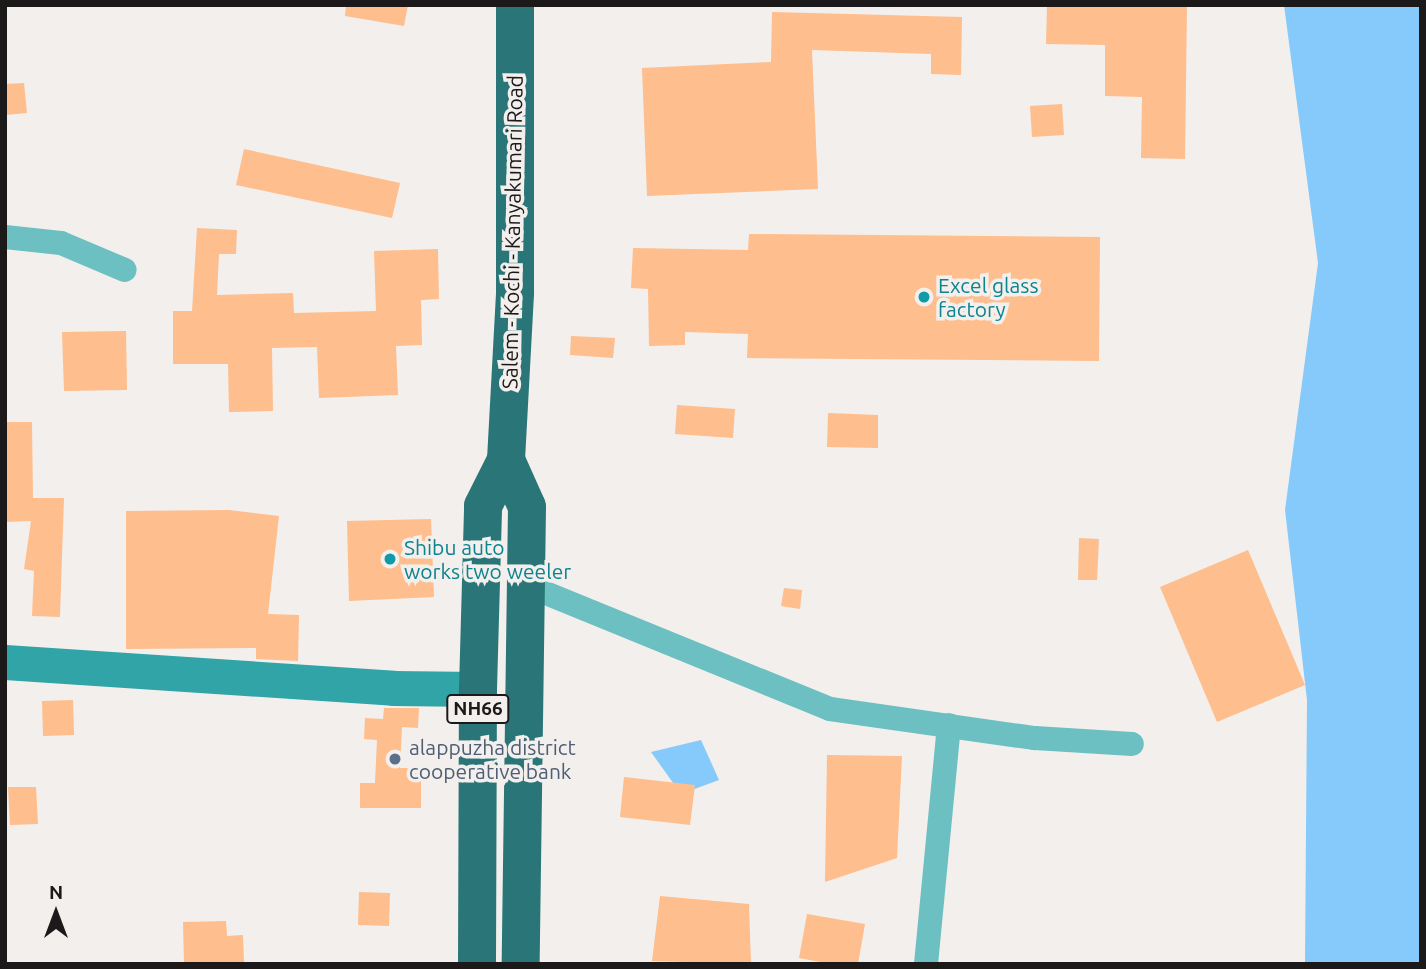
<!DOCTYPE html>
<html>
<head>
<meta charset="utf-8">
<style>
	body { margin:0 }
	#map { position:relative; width:1426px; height:969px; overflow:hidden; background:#f3efec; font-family:Ubuntu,sans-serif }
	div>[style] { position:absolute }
	.water>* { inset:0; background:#85cafa }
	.building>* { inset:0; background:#febe8d }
	.street>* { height:24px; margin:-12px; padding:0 12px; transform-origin:12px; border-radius:12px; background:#6cc0c2 }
	.secondary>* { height:35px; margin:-17.5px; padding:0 17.5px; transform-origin:17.5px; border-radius:17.5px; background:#30a4a6 }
	.highway>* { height:38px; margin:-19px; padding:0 19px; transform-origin:19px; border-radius:19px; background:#297577 }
	.dots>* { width:19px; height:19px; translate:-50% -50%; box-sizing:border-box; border:4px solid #f3efec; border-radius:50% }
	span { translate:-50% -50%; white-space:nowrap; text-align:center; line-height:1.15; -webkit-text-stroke:7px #f3efec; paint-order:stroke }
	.shield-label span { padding:2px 5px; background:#f3efec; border:2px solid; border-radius:5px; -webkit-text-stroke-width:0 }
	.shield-label { font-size:19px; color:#1b1919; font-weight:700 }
	.street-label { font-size:21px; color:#1b1919 }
	.culture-label { font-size:21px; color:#0d838f }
	.left { translate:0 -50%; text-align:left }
	.service-label { font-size:21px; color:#4e5e75 }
	.frame { position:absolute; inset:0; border:7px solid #1b1919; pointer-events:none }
	.north { position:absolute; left:21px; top:878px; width:70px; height:70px; -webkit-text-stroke:5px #f3efec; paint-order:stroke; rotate:0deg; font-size:19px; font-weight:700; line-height:28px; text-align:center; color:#1b1919 }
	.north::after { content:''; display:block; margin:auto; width:24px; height:32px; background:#1b1919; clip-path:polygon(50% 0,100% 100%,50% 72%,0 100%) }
</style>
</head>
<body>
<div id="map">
	<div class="water">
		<div style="clip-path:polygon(1284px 5px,1421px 5px,1421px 964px,1305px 964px,1307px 700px,1285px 510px,1318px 263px)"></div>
		<div style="clip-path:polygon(701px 740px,719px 780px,681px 794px,651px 752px)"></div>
	</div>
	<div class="building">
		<div style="clip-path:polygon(346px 5px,408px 5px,404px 26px,345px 16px)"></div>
		<div style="clip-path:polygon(1047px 5px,1187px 5px,1185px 159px,1141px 158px,1142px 97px,1105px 96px,1105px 45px,1046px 44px)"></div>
		<div style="clip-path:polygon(772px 12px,962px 17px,961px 75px,931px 74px,931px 54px,812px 50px,818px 189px,647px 196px,642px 68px,771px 62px)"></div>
		<div style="clip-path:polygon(24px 83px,27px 113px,5px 115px,5px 84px)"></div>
		<div style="clip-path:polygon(1062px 104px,1064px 135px,1032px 137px,1030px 106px)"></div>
		<div style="clip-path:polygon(244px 149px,400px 183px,392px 218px,236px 185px)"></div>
		<div style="clip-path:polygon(197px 228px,237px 230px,236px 254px,219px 254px,217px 295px,293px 293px,294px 313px,376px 311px,374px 251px,438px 249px,439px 299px,421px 300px,422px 345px,396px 346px,398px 395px,319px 398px,317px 347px,272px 348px,273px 411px,229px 412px,228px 364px,173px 364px,173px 311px,192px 311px)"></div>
		<div style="clip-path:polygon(749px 234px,1100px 237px,1099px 361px,747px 358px,748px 334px,685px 332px,685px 345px,649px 346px,648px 289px,631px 288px,633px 248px,748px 250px)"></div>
		<div style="clip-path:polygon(126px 331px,127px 390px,64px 391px,62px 332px)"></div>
		<div style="clip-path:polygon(571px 336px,615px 338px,613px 358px,570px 355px)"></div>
		<div style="clip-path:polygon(677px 405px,735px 409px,733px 438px,675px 434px)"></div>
		<div style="clip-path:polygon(828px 413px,878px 415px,878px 448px,827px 447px)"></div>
		<div style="clip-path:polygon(5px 422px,32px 422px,33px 498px,64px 498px,60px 617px,32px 616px,34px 571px,24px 569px,31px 521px,5px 522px)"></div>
		<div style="clip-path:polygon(229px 510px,279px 516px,268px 614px,299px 615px,298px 661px,256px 659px,256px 648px,126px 649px,126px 511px)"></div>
		<div style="clip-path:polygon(431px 519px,434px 597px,349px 601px,347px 521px)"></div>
		<div style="clip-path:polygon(1079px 538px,1099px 539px,1097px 580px,1078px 580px)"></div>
		<div style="clip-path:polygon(1248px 550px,1305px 685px,1217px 722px,1160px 587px)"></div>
		<div style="clip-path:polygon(784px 588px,802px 590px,800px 609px,781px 606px)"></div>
		<div style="clip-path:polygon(73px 700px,74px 735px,43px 736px,42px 701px)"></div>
		<div style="clip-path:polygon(384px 708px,419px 708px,418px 728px,402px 727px,400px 768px,421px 768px,421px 808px,360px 808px,360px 783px,375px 783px,377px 740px,364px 739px,365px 718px,383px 719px)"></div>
		<div style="clip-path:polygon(827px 755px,902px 756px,897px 858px,825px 882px)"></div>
		<div style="clip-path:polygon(624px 777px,695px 785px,690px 825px,620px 817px)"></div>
		<div style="clip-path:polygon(8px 787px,36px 787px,38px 824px,10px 825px)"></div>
		<div style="clip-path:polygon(359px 892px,390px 893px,389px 926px,358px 925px)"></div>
		<div style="clip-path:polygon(660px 896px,749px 904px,751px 964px,652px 961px)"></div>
		<div style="clip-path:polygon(807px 914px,865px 924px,858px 964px,831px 964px,799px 958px)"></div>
		<div style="clip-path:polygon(226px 921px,227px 936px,243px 935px,244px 962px,184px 964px,183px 922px)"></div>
	</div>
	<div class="street">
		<div style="left:5px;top:237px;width:56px;rotate:6.1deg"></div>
		<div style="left:61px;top:243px;width:69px;rotate:22.9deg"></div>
		<div style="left:526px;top:585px;width:328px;rotate:22.2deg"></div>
		<div style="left:830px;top:709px;width:207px;rotate:8.1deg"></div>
		<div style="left:1035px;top:738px;width:97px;rotate:3.5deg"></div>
		<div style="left:926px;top:964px;width:240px;rotate:-84.5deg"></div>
	</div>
	<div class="secondary">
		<div style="left:5px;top:662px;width:389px;rotate:3.8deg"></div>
		<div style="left:393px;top:688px;width:85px;rotate:0.7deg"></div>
	</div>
	<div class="highway">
		<div style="left:506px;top:460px;width:51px;rotate:65.9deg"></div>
		<div style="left:527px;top:507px;width:457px;rotate:90.8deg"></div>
		<div style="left:477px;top:964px;width:275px;rotate:-89.8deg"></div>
		<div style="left:478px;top:689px;width:183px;rotate:-88.4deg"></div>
		<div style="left:483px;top:506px;width:51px;rotate:-63.4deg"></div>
		<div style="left:506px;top:460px;width:168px;rotate:-86.9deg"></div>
		<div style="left:515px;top:292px;width:287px;rotate:-90deg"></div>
	</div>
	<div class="dots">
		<div style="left:924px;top:297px;background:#0f9aa8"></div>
		<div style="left:390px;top:559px;background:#0f9aa8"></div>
		<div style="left:395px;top:759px;background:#5c6f8a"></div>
	</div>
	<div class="shield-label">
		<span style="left:478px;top:709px">NH66</span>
	</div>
	<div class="street-label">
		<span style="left:512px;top:232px;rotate:-89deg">Salem - Kochi - Kanyakumari Road</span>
	</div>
	<div class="culture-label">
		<span class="left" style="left:938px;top:297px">Excel glass<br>factory</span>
		<span class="left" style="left:404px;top:559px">Shibu auto<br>works two weeler</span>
	</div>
	<div class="service-label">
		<span class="left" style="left:409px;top:759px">alappuzha district<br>cooperative bank</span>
	</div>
	<div class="frame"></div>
	<div class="north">N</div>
</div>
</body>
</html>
